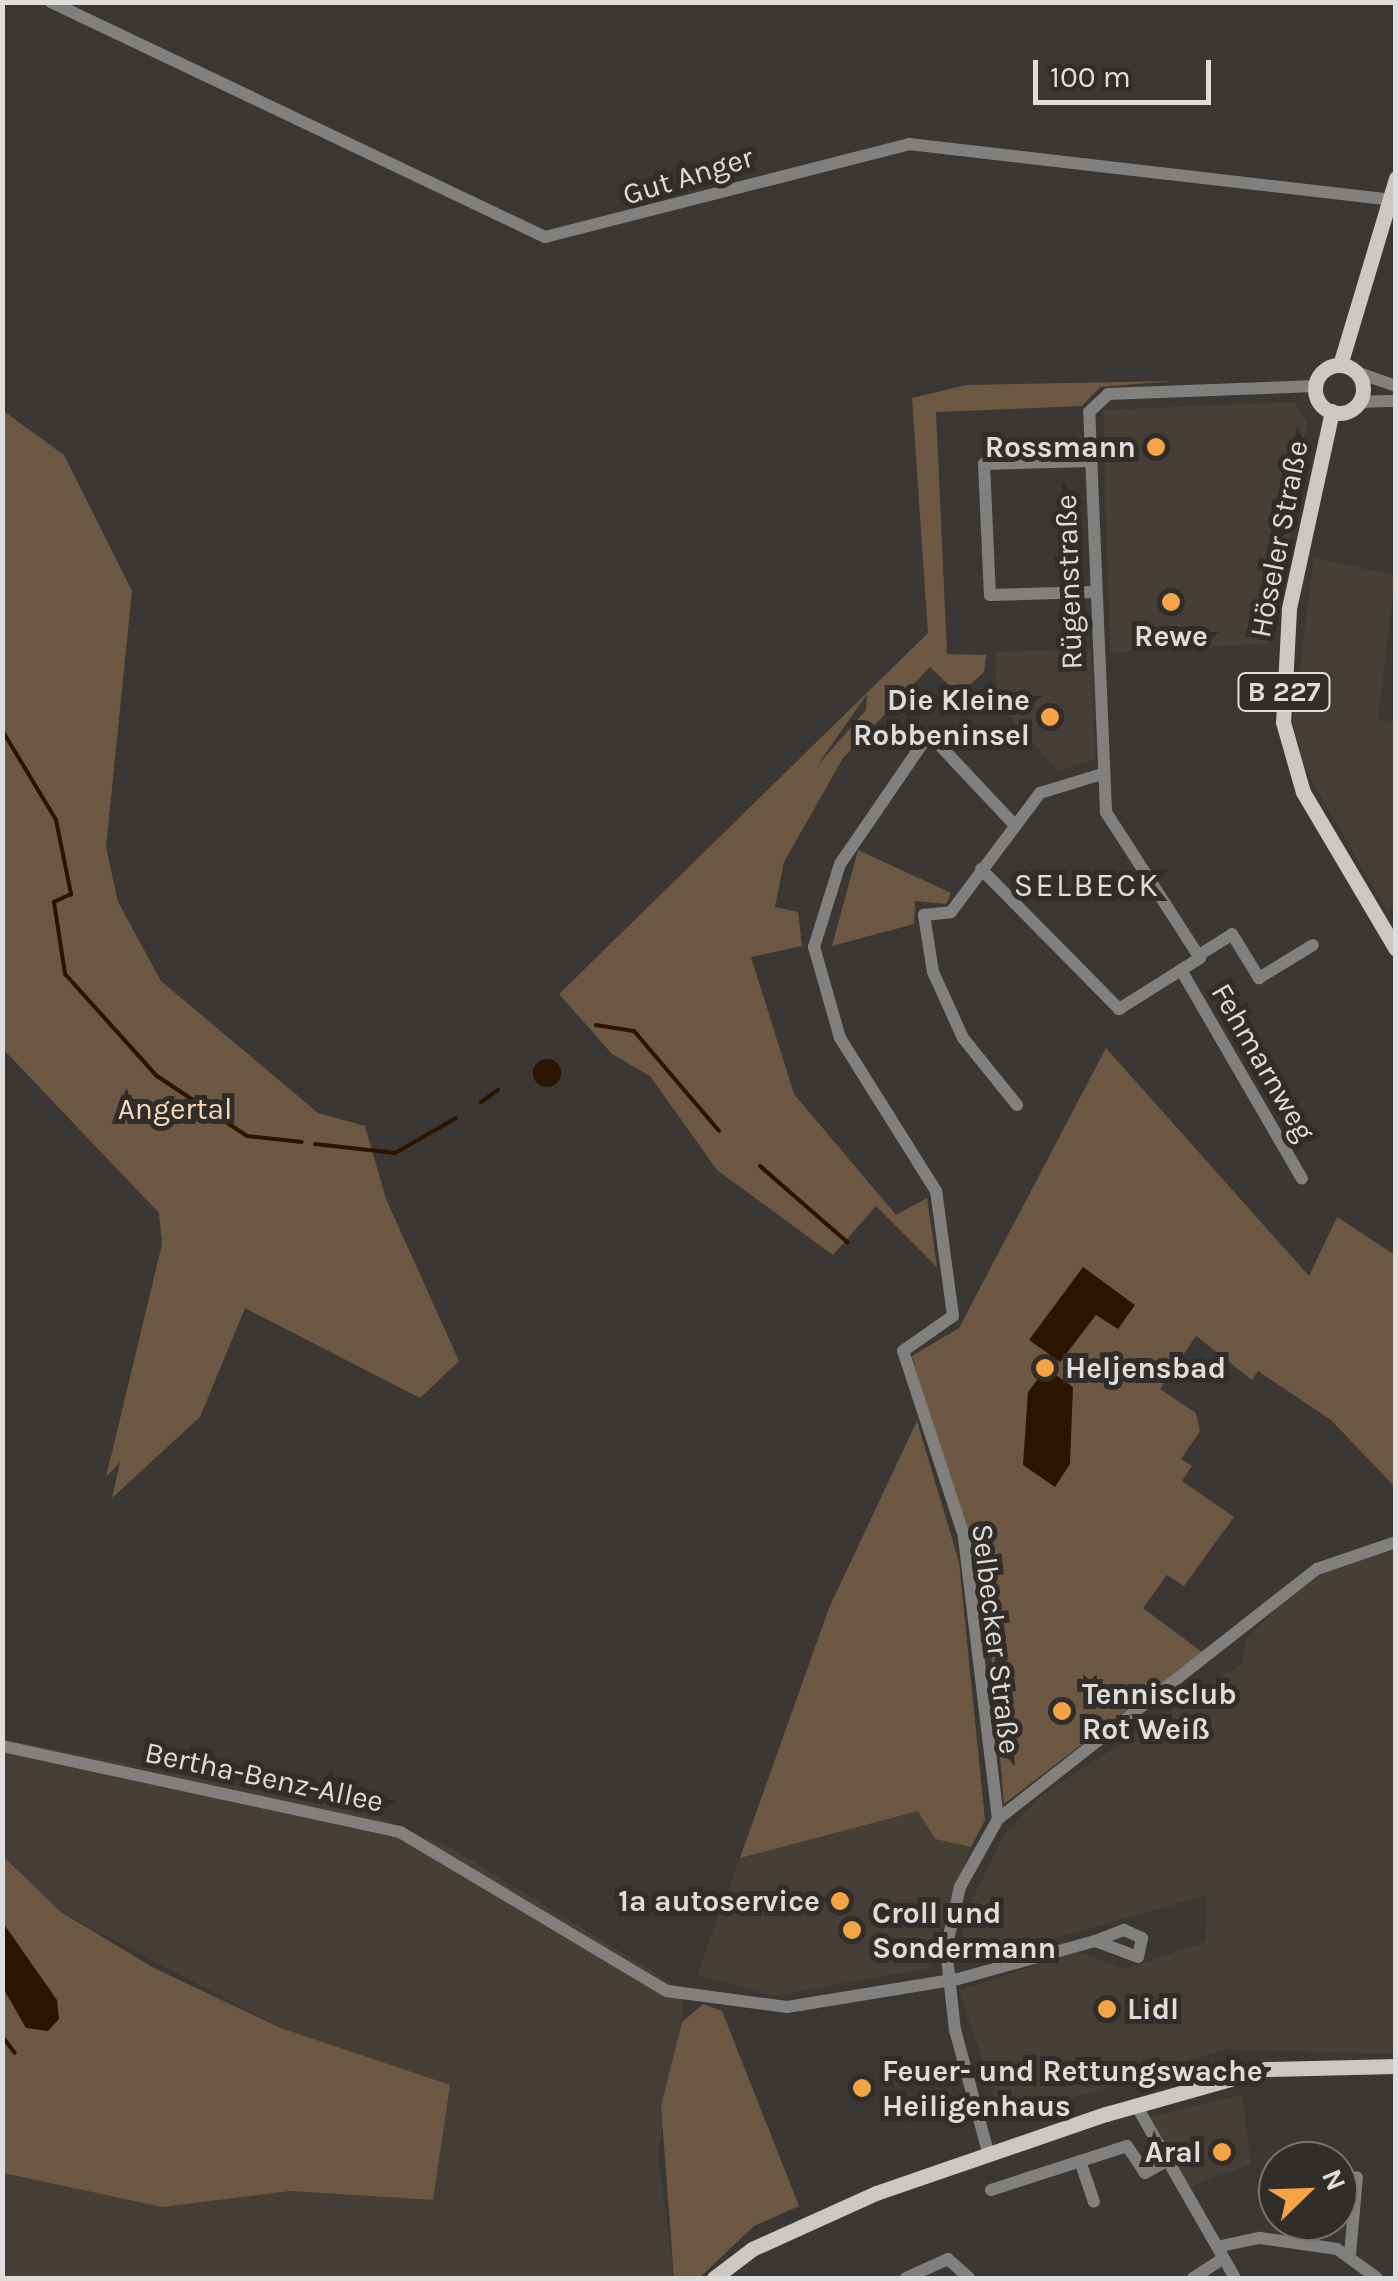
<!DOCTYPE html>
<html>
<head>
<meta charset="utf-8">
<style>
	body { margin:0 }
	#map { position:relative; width:1398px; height:2281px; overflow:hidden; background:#3a3734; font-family:Karla,sans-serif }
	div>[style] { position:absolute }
	.built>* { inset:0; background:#463f37 }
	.green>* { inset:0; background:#6d5843 }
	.water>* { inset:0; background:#2c1500 }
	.round { border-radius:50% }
	.stream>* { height:4px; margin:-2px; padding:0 2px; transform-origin:2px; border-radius:2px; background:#2c1500 }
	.minor>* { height:12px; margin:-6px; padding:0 6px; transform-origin:6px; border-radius:6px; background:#81807e }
	.major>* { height:15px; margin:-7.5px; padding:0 7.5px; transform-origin:7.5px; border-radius:7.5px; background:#cac7c4 }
	.major>.ring { margin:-7.5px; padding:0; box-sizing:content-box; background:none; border:15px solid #cac7c4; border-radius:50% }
	.dots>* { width:28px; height:28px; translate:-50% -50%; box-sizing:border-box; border:5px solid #302d2a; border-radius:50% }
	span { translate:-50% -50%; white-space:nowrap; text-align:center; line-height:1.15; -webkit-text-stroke:10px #302d2a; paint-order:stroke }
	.shield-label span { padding:2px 8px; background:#302d2a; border:2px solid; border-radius:8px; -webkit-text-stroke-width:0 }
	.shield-label { font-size:28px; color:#dfdddb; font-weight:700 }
	.street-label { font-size:30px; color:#dfdddb }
	.poi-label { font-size:30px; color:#dfdddb; font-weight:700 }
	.right { translate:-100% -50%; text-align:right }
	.left { translate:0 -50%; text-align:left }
	.park-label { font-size:30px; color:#f9d8b6 }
	.neighbourhood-label { font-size:32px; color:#e0dcd8; letter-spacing:2.5px }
	.frame { position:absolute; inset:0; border:5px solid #dfdddb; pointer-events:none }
	.north { position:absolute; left:1258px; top:2141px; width:100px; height:100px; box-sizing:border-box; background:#302d2a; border:2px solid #767371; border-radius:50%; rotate:67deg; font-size:28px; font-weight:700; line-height:40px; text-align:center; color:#dfdddb }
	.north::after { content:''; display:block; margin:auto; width:35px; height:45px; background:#f4a444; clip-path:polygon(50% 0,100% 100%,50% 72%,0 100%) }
	.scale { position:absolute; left:1033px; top:60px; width:178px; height:45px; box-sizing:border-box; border:5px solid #dfdddb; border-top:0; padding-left:12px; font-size:30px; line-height:35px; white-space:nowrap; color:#dfdddb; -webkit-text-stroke:8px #302d2a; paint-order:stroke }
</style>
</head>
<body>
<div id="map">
	<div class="built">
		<div style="clip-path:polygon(1294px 402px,1307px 423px,1274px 643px,1110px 653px,1103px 410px)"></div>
		<div style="clip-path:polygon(1314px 557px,1395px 576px,1378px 720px,1395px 721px,1396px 907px,1387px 911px,1303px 765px,1293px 722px)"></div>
		<div style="clip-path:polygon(1091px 649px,1095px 759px,1058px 771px,997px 704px,995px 652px)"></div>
		<div style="clip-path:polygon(1395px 1549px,1395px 2054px,1226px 2049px,1003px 2120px,959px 1991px,1076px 1951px,1125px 1969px,1205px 1942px,1207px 1895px,960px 1965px,964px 1916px,1003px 1837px,1037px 1799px,1242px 1663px,1245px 1641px,1286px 1598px,1328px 1571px)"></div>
		<div style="clip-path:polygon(3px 1739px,363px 1811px,451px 1848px,678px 1987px,684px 2005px,658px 2155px,674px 2278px,3px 2278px,2px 2173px,162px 2207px,291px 2191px,433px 2200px,449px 2085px,281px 2028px,61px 1912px,3px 1855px)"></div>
		<div style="clip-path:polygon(918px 1810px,935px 1839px,971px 1847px,929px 1968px,773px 1996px,697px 1974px,740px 1858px)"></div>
		<div style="clip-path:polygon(1242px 2095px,1251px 2164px,1189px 2187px,1149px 2117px)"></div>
	</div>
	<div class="green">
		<div style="clip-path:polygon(evenodd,1174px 381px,1100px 387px,1082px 406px,936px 412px,947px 654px,986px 655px,984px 672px,959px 695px,930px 667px,843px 758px,784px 862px,775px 907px,798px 912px,802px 946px,751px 957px,794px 1094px,896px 1215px,927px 1198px,937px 1267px,876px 1206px,833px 1255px,717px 1170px,650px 1076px,612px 1054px,559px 994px,928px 633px,912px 398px,966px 385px,1174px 381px,867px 694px,866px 710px,819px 764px,819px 763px,867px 694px)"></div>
		<div style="clip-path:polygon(2px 410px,64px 455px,132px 591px,106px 847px,118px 902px,161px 981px,318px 1113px,365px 1126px,386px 1199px,459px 1361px,420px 1398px,245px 1308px,200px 1417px,112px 1498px,120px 1462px,106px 1477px,162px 1244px,159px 1213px,3px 1049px)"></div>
		<div style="clip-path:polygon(858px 850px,951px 893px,946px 904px,915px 901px,914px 924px,832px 946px)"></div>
		<div style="clip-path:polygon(1106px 1048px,1309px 1276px,1337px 1217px,1395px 1255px,1395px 1487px,1331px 1420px,1258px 1371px,1252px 1380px,1196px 1336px,1160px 1389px,1196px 1413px,1200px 1431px,1181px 1459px,1192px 1466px,1182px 1481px,1234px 1517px,1184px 1586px,1167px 1575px,1143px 1608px,1202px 1652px,1004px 1804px,988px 1617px,912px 1356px,959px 1328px)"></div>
		<div style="clip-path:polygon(917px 1421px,959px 1562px,985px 1820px,971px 1847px,935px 1839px,918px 1811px,740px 1858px,829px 1608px)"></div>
		<div style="clip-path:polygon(2px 1855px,61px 1912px,154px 1968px,281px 2028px,450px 2085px,433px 2200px,291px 2191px,162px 2207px,3px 2173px)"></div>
		<div style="clip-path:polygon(703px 2004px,722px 2011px,799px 2206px,754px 2226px,699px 2278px,674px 2278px,661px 2106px,682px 2022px)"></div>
	</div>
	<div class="water">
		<div class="round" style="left:533px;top:1059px;width:28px;height:28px"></div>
		<div style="clip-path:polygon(1083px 1267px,1135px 1305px,1118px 1329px,1096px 1315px,1060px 1362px,1029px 1340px)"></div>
		<div style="clip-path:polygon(1046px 1368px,1073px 1387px,1070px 1464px,1055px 1487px,1023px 1465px,1028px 1392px)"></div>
		<div style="clip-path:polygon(3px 1923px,57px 2000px,59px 2019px,48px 2031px,26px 2028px,3px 1988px)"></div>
	</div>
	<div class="stream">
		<div style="left:2px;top:730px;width:105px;rotate:59deg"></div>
		<div style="left:56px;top:820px;width:76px;rotate:78.5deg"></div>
		<div style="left:71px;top:894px;width:19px;rotate:155deg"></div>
		<div style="left:54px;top:902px;width:73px;rotate:81.3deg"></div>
		<div style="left:65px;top:974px;width:137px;rotate:48deg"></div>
		<div style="left:157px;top:1076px;width:108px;rotate:33.7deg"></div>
		<div style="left:247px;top:1136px;width:55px;rotate:6.2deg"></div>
		<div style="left:596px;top:1025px;width:38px;rotate:9deg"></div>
		<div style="left:634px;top:1031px;width:131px;rotate:49.6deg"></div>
		<div style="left:481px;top:1102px;width:21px;rotate:-35deg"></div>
		<div style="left:315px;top:1144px;width:81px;rotate:6.4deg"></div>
		<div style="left:395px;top:1153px;width:70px;rotate:-29.8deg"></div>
		<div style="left:760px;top:1166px;width:116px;rotate:41.1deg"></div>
		<div style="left:2px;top:2036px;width:21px;rotate:53deg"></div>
	</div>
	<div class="minor">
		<div style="left:51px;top:2px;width:547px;rotate:25.44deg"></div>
		<div style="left:545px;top:237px;width:376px;rotate:-14.3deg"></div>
		<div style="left:909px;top:144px;width:481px;rotate:6.6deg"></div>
		<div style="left:1356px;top:372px;width:42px;rotate:19.3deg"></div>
		<div style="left:1359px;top:402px;width:37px;rotate:-2deg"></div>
		<div style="left:1089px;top:461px;width:105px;rotate:178.4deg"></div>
		<div style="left:984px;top:464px;width:131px;rotate:87.4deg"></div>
		<div style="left:990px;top:595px;width:104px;rotate:-1.7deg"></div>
		<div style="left:981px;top:869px;width:197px;rotate:45.4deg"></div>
		<div style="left:1119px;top:1009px;width:96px;rotate:-32.2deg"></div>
		<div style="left:1200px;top:958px;width:174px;rotate:-122.8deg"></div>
		<div style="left:1106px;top:812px;width:400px;rotate:-92.4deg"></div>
		<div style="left:1089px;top:412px;width:26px;rotate:-43deg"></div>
		<div style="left:1108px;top:394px;width:207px;rotate:-2.2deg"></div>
		<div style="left:1199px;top:955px;width:39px;rotate:-32deg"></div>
		<div style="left:1232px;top:934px;width:52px;rotate:58.5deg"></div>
		<div style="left:1259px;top:978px;width:63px;rotate:-31.4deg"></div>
		<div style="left:1181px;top:970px;width:241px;rotate:59.9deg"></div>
		<div style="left:1017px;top:1105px;width:86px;rotate:-128.9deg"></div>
		<div style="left:963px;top:1038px;width:72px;rotate:-114.4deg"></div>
		<div style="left:933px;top:972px;width:58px;rotate:-99deg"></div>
		<div style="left:924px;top:915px;width:27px;rotate:-6deg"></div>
		<div style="left:951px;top:912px;width:149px;rotate:-53.2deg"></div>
		<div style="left:1040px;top:793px;width:62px;rotate:-17deg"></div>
		<div style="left:2px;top:1746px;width:407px;rotate:12.2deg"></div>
		<div style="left:400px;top:1832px;width:311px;rotate:30.8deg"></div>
		<div style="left:667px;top:1991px;width:121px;rotate:7.6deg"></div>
		<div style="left:787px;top:2007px;width:173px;rotate:-9.3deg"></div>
		<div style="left:958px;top:1979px;width:142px;rotate:-15.5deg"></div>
		<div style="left:998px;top:1819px;width:285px;rotate:-96.9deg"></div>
		<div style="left:964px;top:1536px;width:195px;rotate:-108.2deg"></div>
		<div style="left:903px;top:1351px;width:61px;rotate:-35deg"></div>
		<div style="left:953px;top:1316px;width:126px;rotate:-97.7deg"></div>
		<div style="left:936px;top:1191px;width:181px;rotate:-122.1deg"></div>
		<div style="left:840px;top:1038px;width:95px;rotate:-105.9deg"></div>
		<div style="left:814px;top:947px;width:87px;rotate:-72.6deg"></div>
		<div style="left:840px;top:864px;width:158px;rotate:-55.6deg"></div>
		<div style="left:929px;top:734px;width:122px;rotate:46.7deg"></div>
		<div style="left:1124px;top:1930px;width:20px;rotate:24deg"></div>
		<div style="left:1142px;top:1938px;width:19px;rotate:102deg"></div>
		<div style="left:1138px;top:1957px;width:46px;rotate:-159.6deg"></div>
		<div style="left:1095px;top:1941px;width:31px;rotate:-21deg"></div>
		<div style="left:1136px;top:2105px;width:199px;rotate:60.2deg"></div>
		<div style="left:988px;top:2152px;width:126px;rotate:-105.1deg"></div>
		<div style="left:955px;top:2030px;width:81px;rotate:-96.3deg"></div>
		<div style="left:946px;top:1949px;width:64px;rotate:-77.3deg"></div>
		<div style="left:960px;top:1887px;width:78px;rotate:-60.8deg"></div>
		<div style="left:998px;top:1819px;width:405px;rotate:-38.1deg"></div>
		<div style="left:1317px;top:1569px;width:83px;rotate:-18.9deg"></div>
		<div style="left:1080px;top:2161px;width:43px;rotate:71.1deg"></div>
		<div style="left:991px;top:2190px;width:143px;rotate:-17.9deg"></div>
		<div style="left:1127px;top:2146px;width:32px;rotate:56deg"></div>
		<div style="left:1145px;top:2173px;width:20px;rotate:-30deg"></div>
		<div style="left:1221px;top:2246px;width:40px;rotate:-12deg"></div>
		<div style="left:1260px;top:2238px;width:78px;rotate:8.1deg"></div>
		<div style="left:1337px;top:2249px;width:49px;rotate:35.9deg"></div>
		<div style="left:1350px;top:2254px;width:77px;rotate:-84.8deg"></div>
		<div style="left:906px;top:2278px;width:46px;rotate:-24.3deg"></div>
		<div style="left:948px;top:2259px;width:28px;rotate:42deg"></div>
		<div style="left:1193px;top:2278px;width:35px;rotate:-33deg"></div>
	</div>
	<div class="major">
		<div style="left:1340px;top:365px;width:195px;rotate:-73.3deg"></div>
		<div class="ring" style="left:1315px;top:365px;width:33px;height:33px"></div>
		<div style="left:1332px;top:411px;width:203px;rotate:102.3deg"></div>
		<div style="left:1289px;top:609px;width:113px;rotate:93deg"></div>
		<div style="left:1283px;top:722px;width:73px;rotate:74.1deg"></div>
		<div style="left:1303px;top:792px;width:182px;rotate:59.4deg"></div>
		<div style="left:714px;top:2278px;width:48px;rotate:-37.3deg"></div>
		<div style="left:752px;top:2249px;width:136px;rotate:-24.3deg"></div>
		<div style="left:876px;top:2193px;width:243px;rotate:-19deg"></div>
		<div style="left:1106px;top:2114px;width:166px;rotate:-15.7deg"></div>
		<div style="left:1266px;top:2069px;width:130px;rotate:-1.3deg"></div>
	</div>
	<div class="dots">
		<div style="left:1156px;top:447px;background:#f4a444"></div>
		<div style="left:1171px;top:602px;background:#f4a444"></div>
		<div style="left:1050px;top:717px;background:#f4a444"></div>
		<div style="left:1045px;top:1368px;background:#f4a444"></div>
		<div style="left:1062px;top:1711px;background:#f4a444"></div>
		<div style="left:840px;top:1901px;background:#f4a444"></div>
		<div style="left:852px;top:1930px;background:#f4a444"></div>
		<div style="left:1107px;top:2009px;background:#f4a444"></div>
		<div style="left:862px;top:2088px;background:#f4a444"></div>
		<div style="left:1222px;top:2152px;background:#f4a444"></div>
	</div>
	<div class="shield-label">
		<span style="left:1284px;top:692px">B 227</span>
	</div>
	<div class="street-label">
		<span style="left:688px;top:176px;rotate:-17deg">Gut Anger</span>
		<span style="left:1279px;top:539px;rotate:-79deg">Höseler Straße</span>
		<span style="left:1069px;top:582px;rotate:-92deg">Rügenstraße</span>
		<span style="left:1263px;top:1062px;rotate:60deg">Fehmarnweg</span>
		<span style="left:996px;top:1639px;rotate:83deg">Selbecker Straße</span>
		<span style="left:264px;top:1777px;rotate:12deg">Bertha-Benz-Allee</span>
	</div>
	<div class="poi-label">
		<span class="right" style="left:1136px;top:447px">Rossmann</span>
		<span style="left:1171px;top:636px">Rewe</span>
		<span class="right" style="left:1030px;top:717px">Die Kleine<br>Robbeninsel</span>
		<span class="left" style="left:1065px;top:1368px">Heljensbad</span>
		<span class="left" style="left:1082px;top:1711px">Tennisclub<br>Rot Weiß</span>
		<span class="right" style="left:820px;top:1901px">1a autoservice</span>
		<span class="left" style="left:872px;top:1930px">Croll und<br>Sondermann</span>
		<span class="left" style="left:1127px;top:2009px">Lidl</span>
		<span class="left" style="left:882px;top:2088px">Feuer- und Rettungswache<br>Heiligenhaus</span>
		<span class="right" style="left:1202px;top:2152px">Aral</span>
	</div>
	<div class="park-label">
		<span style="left:175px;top:1109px">Angertal</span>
	</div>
	<div class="neighbourhood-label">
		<span style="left:1087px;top:886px">SELBECK</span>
	</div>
	<div class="frame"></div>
	<div class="north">N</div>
	<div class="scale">100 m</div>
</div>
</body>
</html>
